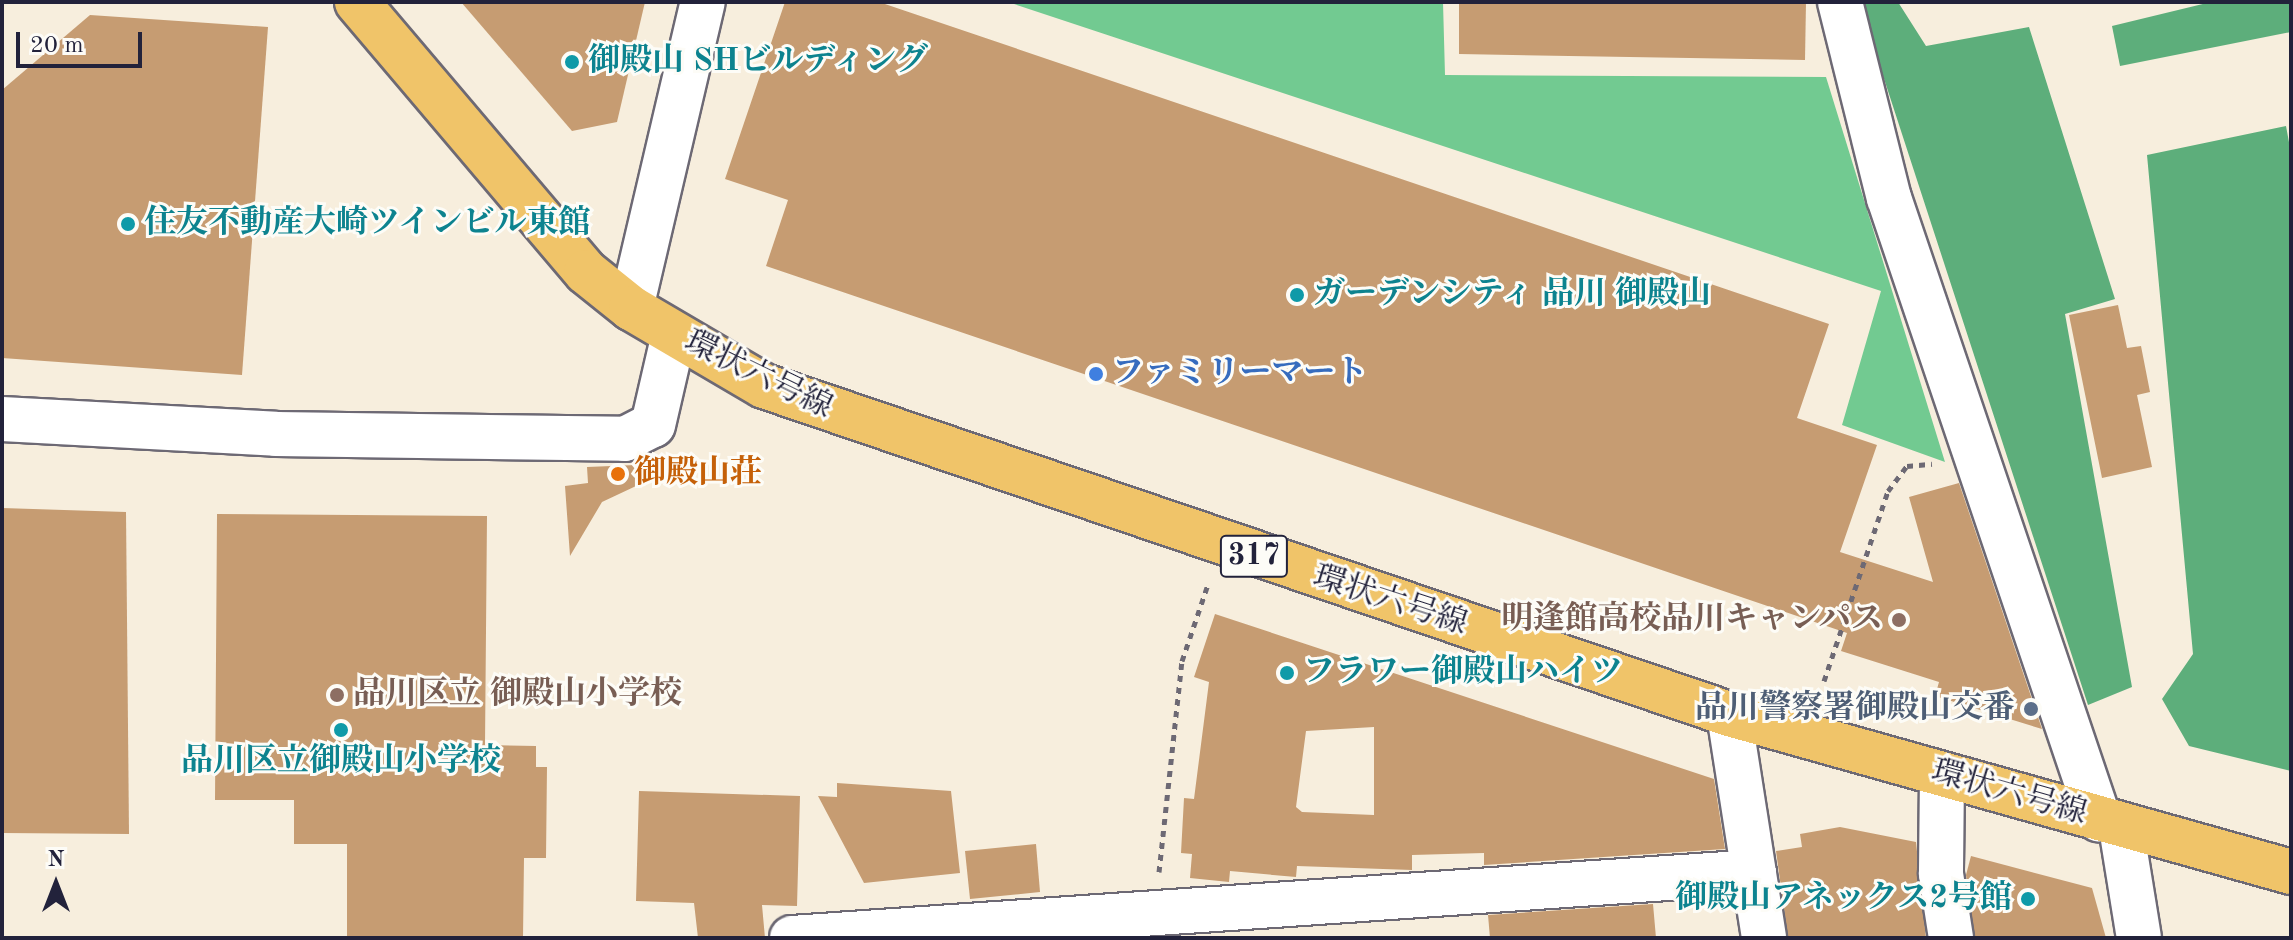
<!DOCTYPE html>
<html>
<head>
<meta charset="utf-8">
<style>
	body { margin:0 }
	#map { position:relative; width:2293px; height:940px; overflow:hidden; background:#f7eedd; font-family:"Old Standard TT","Noto Serif JP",serif }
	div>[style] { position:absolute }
	.green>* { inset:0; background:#72ca91 }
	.forest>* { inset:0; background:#5dae7b }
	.building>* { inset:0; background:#c69c72 }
	.path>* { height:5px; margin-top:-2.5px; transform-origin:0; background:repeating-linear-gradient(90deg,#6d6974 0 6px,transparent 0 12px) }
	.roads { filter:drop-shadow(2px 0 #6d6974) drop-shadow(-2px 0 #6d6974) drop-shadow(0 2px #6d6974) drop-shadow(0 -2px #6d6974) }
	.minor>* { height:44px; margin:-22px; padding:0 22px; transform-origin:22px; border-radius:22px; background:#fff }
	.tertiary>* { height:44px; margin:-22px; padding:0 22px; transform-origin:22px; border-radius:22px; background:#fff }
	.primary>* { height:44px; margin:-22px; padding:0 22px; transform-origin:22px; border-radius:22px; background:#f0c469 }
	.dots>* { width:22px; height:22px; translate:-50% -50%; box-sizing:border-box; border:4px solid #fdfcf7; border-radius:50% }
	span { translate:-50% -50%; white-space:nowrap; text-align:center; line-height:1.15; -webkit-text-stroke:6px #fdfcf7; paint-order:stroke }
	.shield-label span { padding:2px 6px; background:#fdfcf7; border:2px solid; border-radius:6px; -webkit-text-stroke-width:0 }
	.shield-label { font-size:30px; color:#22223b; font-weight:700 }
	.culture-label { font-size:32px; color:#0d838f; font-weight:700 }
	.left { translate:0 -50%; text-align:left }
	.right { translate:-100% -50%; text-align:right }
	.shop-label { font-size:32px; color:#366cbe; font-weight:700 }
	.street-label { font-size:32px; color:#22223b }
	.food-label { font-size:32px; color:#c56008; font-weight:700 }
	.education-label { font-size:32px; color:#785e54; font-weight:700 }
	.service-label { font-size:32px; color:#4e5e75; font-weight:700 }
	.frame { position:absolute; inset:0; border:4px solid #22223b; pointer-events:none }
	.north { position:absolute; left:16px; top:844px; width:80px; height:80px; -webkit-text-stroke:6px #fdfcf7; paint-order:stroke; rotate:0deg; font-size:22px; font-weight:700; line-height:32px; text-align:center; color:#22223b }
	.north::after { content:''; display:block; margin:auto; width:28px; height:36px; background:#22223b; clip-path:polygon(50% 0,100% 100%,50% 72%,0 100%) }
	.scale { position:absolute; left:16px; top:32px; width:126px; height:36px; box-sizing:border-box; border:4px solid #22223b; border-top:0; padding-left:10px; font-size:24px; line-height:28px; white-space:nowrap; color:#22223b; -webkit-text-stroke:6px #fdfcf7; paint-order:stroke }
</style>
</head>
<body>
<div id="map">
	<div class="green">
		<div style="clip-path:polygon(1008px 2px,1443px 2px,1445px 75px,1826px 77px,1945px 462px,1842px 425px,1881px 291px)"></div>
	</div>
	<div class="forest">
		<div style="clip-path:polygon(1859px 2px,1898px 2px,1926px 46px,2029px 27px,2115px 299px,2065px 314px,2132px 687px,2088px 705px)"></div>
		<div style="clip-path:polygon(2211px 2px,2291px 2px,2291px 32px,2120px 66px,2112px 26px)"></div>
		<div style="clip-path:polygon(2286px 126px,2291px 153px,2291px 771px,2189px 746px,2162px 699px,2193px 654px,2147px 155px)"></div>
	</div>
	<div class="building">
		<div style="clip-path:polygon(461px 2px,645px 2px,617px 122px,572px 131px)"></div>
		<div style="clip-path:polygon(785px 2px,879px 2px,1829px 324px,1797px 418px,1877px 445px,1840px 552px,1933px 582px,1909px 497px,1959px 483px,2042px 729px,1935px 696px,1939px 682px,1841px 651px,1847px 633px,766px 266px,788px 200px,725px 179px)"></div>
		<div style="clip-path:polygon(1459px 2px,1806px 2px,1805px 60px,1459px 54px)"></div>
		<div style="clip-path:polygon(90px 15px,268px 27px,242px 375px,2px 358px,2px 90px)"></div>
		<div style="clip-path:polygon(2118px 305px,2127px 348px,2141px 346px,2150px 392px,2137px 395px,2152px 467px,2102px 478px,2069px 315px)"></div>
		<div style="clip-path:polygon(685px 463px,602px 502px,570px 556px,565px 486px,588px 483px,587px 467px)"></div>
		<div style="clip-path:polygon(2px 508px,126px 512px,129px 834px,2px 833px)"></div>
		<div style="clip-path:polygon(217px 514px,487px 516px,485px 745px,536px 746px,536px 767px,547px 767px,546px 858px,524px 858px,523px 938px,347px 938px,347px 844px,294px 844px,294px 800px,215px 800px)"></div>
		<div style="clip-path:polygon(evenodd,1215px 614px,1714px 779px,1725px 849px,1484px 865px,1484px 853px,1412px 855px,1412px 870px,1297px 866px,1296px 877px,1230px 871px,1229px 882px,1190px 878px,1192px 854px,1181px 853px,1184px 798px,1194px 799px,1209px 682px,1194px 677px,1215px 614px,1374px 727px,1374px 815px,1302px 812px,1296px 807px,1306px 731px,1374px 727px)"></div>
		<div style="clip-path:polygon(837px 783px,951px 791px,960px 873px,864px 883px,818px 796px,837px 797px)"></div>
		<div style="clip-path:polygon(639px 791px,800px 796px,797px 906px,762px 905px,765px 938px,698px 938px,694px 903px,636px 901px)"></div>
		<div style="clip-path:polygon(1840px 827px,1916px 842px,1926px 938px,1788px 938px,1776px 851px,1802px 847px,1800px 834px)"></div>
		<div style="clip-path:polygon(1036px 844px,1040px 892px,970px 899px,965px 851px)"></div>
		<div style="clip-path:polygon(1971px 856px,2092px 888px,2106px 938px,1975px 938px,1966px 875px)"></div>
		<div style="clip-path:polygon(1653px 904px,1656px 938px,1490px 938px,1488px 915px)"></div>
	</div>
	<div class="path">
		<div style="left:1824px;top:681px;width:200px;rotate:-71.4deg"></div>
		<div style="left:1888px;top:491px;width:31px;rotate:-53deg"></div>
		<div style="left:1907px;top:466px;width:25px;rotate:-5deg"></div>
		<div style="left:1159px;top:872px;width:212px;rotate:-83.8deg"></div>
		<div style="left:1182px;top:661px;width:81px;rotate:-71.3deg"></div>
	</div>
	<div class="roads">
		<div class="minor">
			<div style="left:1840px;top:2px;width:202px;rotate:76deg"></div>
			<div style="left:1889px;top:198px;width:656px;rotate:71.32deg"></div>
			<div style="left:631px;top:308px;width:314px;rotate:-76.8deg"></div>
			<div style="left:1729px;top:714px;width:227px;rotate:81.1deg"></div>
			<div style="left:1942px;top:775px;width:99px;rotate:90.6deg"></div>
			<div style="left:1941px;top:874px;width:65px;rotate:81.1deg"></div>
			<div style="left:2121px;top:827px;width:112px;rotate:80.8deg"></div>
			<div style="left:792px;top:938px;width:964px;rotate:-3.92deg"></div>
		</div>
		<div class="tertiary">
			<div style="left:2px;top:419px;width:274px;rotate:3.1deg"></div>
			<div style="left:276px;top:434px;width:349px;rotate:0.8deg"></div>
			<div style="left:625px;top:439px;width:31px;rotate:-27deg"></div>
			<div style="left:653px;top:425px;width:93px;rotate:-77deg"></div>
		</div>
		<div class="primary">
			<div style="left:357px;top:2px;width:354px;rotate:49.7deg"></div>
			<div style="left:586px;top:272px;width:58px;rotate:38.7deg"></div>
			<div style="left:631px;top:308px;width:154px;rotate:30.4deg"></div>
			<div style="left:764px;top:386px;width:1019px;rotate:18.77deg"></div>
			<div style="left:1729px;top:714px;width:584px;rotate:15.7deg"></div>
		</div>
	</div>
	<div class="dots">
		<div style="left:572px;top:62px;background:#0f9aa8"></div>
		<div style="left:128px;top:224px;background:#0f9aa8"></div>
		<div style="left:1297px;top:295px;background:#0f9aa8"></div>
		<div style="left:1096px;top:374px;background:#3f7fe0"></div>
		<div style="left:618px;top:474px;background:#e8710a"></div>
		<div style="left:1899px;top:620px;background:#8d6e63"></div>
		<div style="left:1287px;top:673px;background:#0f9aa8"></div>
		<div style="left:337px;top:695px;background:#8d6e63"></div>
		<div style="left:2031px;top:709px;background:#5c6f8a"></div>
		<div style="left:341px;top:730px;background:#0f9aa8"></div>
		<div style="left:2028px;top:899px;background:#0f9aa8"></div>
	</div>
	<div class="shield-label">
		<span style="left:1254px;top:556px">317</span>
	</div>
	<div class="culture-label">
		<span class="left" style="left:588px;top:62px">御殿山 SHビルディング</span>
		<span class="left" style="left:144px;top:224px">住友不動産大崎ツインビル東館</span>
		<span class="left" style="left:1313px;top:295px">ガーデンシティ 品川 御殿山</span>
		<span class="left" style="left:1303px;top:673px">フラワー御殿山ハイツ</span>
		<span style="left:341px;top:762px">品川区立御殿山小学校</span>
		<span class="right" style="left:2012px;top:899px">御殿山アネックス2号館</span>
	</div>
	<div class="shop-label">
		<span class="left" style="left:1112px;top:374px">ファミリーマート</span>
	</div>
	<div class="street-label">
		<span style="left:758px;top:376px;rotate:26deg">環状六号線</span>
		<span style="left:1390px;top:602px;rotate:18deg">環状六号線</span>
		<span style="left:2009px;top:794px;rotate:16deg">環状六号線</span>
	</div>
	<div class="food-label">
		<span class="left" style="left:634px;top:474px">御殿山荘</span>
	</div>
	<div class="education-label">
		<span class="right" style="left:1883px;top:620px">明逢館高校品川キャンパス</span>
		<span class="left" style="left:353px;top:695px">品川区立 御殿山小学校</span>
	</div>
	<div class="service-label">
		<span class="right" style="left:2015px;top:709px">品川警察署御殿山交番</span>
	</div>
	<div class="frame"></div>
	<div class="north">N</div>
	<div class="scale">20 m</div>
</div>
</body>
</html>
